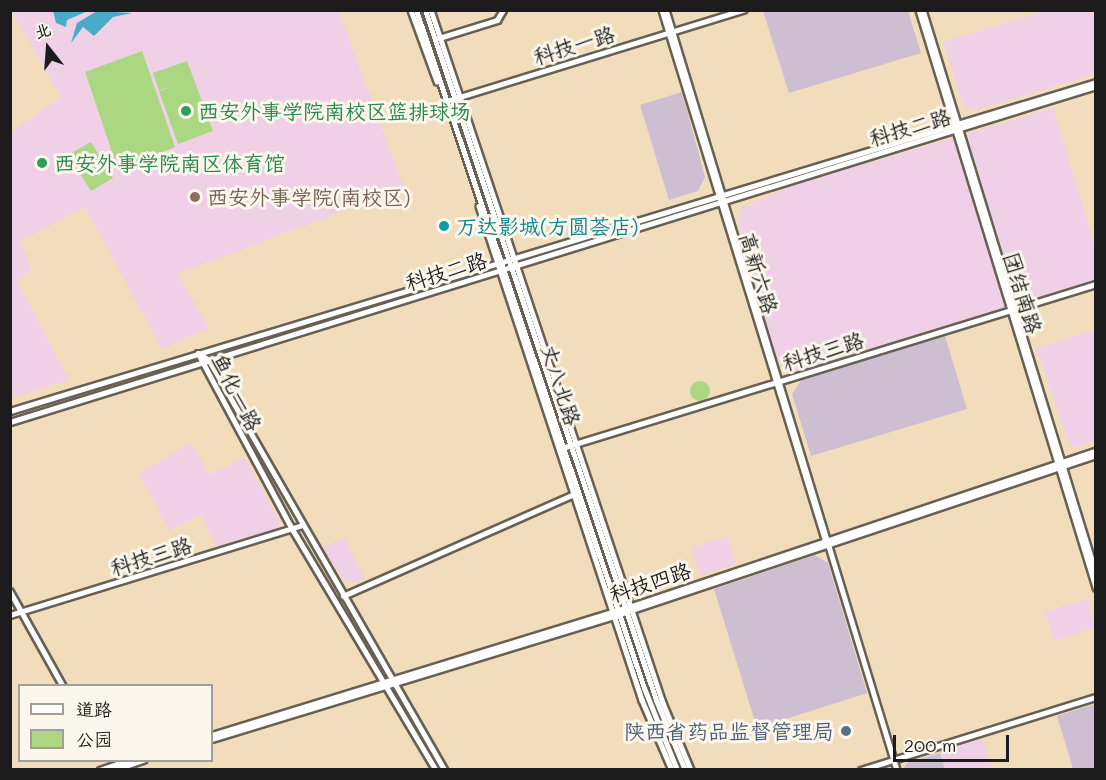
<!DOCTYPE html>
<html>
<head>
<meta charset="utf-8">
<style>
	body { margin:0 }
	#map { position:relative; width:1106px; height:780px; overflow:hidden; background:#f1ddbc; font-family:Mali,"LXGW WenKai TC",sans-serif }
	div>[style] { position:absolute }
	.built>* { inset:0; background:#efd0e6 }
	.industrial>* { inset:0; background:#cdbed2 }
	.green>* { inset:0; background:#abd783 }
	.round { border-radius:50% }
	.water>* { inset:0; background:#49abc8 }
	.roads { filter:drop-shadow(2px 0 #676054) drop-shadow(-2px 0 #676054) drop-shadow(0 2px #676054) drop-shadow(0 -2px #676054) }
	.secondary>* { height:4.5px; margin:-2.25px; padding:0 2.25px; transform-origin:2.25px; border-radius:2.25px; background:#fff }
	.primary>* { height:5px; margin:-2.5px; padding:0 2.5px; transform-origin:2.5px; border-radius:2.5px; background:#fff }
	.dots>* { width:16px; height:16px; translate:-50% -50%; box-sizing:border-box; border:3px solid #fbf7ec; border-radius:50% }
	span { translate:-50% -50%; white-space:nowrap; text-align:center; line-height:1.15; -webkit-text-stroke:6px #fbf7ec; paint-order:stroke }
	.street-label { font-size:21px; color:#1c1c1c }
	.leisure-label { font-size:21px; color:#27864d }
	.left { translate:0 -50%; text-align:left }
	.education-label { font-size:21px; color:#785e54 }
	.culture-label { font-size:21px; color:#0d838f }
	.service-label { font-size:21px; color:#4e5e75 }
	.right { translate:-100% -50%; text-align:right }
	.frame { position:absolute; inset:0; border:12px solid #1c1c1c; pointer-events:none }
	.legend { position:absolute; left:18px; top:684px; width:195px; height:78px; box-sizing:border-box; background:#fbf7ec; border:2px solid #a29f99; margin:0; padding:8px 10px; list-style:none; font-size:18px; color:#1c1c1c }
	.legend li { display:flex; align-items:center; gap:12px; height:30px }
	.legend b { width:30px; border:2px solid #a29f99 }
	.north { position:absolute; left:18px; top:18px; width:60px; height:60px; -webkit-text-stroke:4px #fbf7ec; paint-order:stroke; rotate:343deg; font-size:16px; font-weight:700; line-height:24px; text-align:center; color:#1c1c1c }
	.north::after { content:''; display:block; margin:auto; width:21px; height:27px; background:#1c1c1c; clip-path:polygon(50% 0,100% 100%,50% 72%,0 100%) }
	.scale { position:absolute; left:893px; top:735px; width:116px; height:27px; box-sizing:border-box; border:3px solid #1c1c1c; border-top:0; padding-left:8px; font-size:18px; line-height:21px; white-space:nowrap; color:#1c1c1c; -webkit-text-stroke:4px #fbf7ec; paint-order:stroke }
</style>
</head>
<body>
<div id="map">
	<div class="built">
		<div style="clip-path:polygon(11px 10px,339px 11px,404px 188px,177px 274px,209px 328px,162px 349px,85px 207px,21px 240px,31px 271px,17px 281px,69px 380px,11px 398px,11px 132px,61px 97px)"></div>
		<div style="clip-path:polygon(1045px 11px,1095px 11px,1095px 74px,976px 110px,964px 107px,943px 42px)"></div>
		<div style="clip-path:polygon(1053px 108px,1095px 247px,1095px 280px,789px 374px,778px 361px,748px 267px,738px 222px,743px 207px,791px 186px)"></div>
		<div style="clip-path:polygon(1095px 330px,1095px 441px,1076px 447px,1070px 445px,1036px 348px)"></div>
		<div style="clip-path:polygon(191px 443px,210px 474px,245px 458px,279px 521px,276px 529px,217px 547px,201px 515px,169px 530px,139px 473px)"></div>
		<div style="clip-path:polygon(727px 536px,736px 564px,700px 575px,691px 548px)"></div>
		<div style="clip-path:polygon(344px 538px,365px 578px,357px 583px,343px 580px,323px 548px)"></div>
		<div style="clip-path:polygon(1088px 599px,1095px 628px,1054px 641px,1045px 612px)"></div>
		<div style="clip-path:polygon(982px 738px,992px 769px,946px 769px,940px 751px)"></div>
	</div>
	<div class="industrial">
		<div style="clip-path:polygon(763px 11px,908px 11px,921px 53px,789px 93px)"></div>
		<div style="clip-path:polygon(682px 92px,705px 177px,698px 191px,669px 200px,640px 105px)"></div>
		<div style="clip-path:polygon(945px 336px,967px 409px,811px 456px,792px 394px,802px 379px)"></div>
		<div style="clip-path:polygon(815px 555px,828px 563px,867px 693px,757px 728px,714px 589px)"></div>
		<div style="clip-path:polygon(1095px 704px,1095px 769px,1073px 769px,1057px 716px)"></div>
		<div style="clip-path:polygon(940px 753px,945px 769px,903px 769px,907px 763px)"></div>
	</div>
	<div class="green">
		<div style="clip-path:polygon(142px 51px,175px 147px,135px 163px,114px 158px,85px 72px)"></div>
		<div style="clip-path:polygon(187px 61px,213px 131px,178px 144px,159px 91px,171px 87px,159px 90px,153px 73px)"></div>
		<div style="clip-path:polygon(91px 142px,113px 178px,91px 191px,68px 155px)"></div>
		<div class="round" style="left:690px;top:381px;width:20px;height:20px"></div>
	</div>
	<div class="water">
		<div style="clip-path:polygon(53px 11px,88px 11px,67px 20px,66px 27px,56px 23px)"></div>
		<div style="clip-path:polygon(97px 11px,132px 13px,113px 17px,94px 36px,83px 27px,71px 43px,77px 23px)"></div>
	</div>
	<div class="roads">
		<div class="secondary">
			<div style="left:411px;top:10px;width:76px;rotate:69.9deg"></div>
			<div style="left:431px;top:10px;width:731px;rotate:71.49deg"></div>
			<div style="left:663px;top:703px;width:73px;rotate:67.3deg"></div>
			<div style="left:662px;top:10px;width:557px;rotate:72.87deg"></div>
			<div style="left:666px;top:10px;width:794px;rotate:73.09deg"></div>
			<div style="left:919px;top:10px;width:604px;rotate:72.95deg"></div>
			<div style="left:923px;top:10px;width:589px;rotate:72.92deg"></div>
			<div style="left:439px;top:38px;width:61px;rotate:-17.2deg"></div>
			<div style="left:497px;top:20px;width:12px;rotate:-59deg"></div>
			<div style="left:450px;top:100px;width:307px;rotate:-17.1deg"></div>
			<div style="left:479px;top:206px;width:520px;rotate:71.74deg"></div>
			<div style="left:642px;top:700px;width:76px;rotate:66.8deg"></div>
			<div style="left:198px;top:353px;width:13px;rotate:32deg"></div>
			<div style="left:209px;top:360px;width:473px;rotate:60.1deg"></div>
			<div style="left:198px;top:353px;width:201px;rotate:61.8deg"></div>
			<div style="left:293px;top:530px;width:279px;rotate:59.2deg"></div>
			<div style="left:10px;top:411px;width:1135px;rotate:-16.85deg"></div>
			<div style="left:10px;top:422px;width:1137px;rotate:-17.19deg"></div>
			<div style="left:562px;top:448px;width:559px;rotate:-17.07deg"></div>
			<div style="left:10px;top:591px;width:109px;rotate:60.8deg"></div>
			<div style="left:343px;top:596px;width:256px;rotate:-23.8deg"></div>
			<div style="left:10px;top:615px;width:303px;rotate:-17.1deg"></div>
			<div style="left:212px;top:735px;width:433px;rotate:-17.1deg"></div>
			<div style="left:626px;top:608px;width:496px;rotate:-18.5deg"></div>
			<div style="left:212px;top:739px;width:427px;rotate:-17deg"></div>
			<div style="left:620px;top:614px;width:502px;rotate:-18.47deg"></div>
			<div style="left:100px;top:770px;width:31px;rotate:-19deg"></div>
			<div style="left:114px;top:770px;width:31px;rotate:-19deg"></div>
			<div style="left:861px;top:770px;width:246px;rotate:-17.3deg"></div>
		</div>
		<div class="primary">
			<div style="left:416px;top:10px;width:715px;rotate:71.41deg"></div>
			<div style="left:644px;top:688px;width:88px;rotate:68.1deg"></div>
			<div style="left:425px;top:10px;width:728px;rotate:71.49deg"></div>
			<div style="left:656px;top:700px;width:76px;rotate:67.5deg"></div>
		</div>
	</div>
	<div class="dots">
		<div style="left:186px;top:111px;background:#2e9e5b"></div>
		<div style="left:42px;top:163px;background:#2e9e5b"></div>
		<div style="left:195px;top:197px;background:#8d6e63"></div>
		<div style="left:444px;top:226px;background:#0f9aa8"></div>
		<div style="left:846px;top:731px;background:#5c6f8a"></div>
	</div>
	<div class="street-label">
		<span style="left:574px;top:45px;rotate:-17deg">科技一路</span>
		<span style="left:910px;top:127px;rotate:-16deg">科技二路</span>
		<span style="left:446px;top:271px;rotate:-17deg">科技二路</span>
		<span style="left:759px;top:273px;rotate:73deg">高新六路</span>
		<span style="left:1023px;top:293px;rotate:73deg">团结南路</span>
		<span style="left:823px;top:351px;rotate:-17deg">科技三路</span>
		<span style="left:561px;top:385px;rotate:72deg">丈八北路</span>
		<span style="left:237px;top:392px;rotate:63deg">鱼化一路</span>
		<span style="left:151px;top:556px;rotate:-17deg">科技三路</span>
		<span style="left:650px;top:582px;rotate:-18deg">科技四路</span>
	</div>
	<div class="leisure-label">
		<span class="left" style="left:198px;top:111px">西安外事学院南校区篮排球场</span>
		<span class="left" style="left:54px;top:163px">西安外事学院南区体育馆</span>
	</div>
	<div class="education-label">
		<span class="left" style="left:207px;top:197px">西安外事学院(南校区)</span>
	</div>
	<div class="culture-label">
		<span class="left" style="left:456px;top:226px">万达影城(方圆荟店)</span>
	</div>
	<div class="service-label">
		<span class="right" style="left:834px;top:731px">陕西省药品监督管理局</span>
	</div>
	<div class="frame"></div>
	<ul class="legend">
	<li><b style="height:8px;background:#fff"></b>道路</li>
	<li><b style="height:16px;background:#abd783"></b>公园</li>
	</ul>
	<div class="north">北</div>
	<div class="scale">200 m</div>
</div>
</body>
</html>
